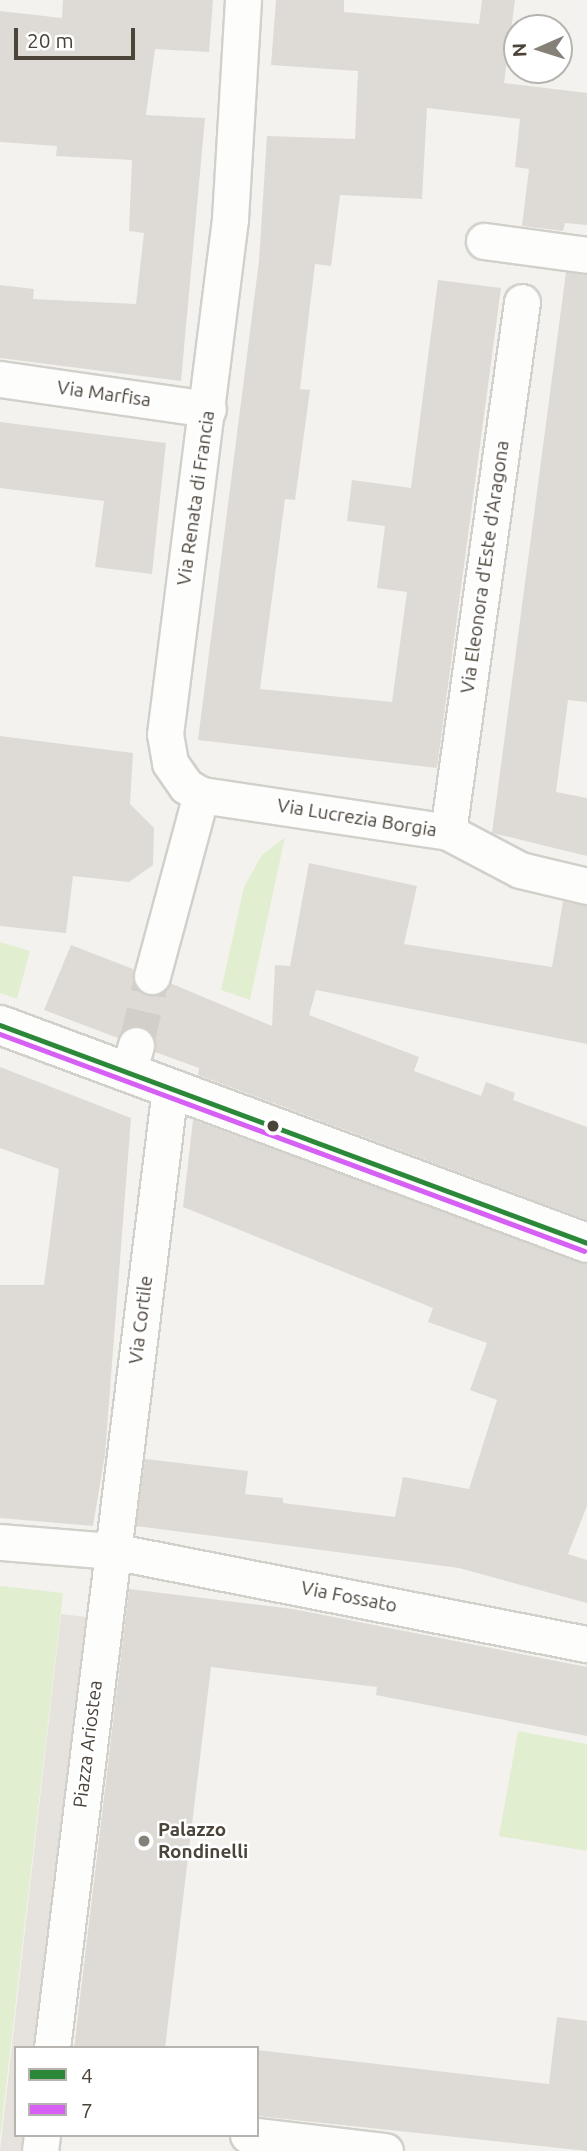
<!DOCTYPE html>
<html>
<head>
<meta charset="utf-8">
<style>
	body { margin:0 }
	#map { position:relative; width:587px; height:2151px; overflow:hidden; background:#f4f2ee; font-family:Ubuntu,sans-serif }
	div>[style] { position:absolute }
	.green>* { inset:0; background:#e1eecf }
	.parking>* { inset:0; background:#e6e3df }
	.building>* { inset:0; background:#dedbd6 }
	.minor-tunnel>* { height:35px; margin-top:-17.5px; transform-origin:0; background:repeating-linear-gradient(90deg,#d2cfca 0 35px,transparent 0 53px) }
	.roads { filter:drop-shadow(2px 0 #d2d0cb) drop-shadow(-2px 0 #d2d0cb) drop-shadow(0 2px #d2d0cb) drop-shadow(0 -2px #d2d0cb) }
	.minor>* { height:35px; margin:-17.5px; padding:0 17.5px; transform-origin:17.5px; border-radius:17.5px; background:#fdfdfc }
	.tertiary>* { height:38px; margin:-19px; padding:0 19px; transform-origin:19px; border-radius:19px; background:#fdfdfc }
	.bus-1>* { height:5px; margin:-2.5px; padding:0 2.5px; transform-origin:2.5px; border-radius:2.5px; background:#2c8839 }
	.bus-2>* { height:5px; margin:-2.5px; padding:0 2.5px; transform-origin:2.5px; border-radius:2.5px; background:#d65ff4 }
	.dots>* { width:19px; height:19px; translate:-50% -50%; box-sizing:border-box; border:4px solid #fff; border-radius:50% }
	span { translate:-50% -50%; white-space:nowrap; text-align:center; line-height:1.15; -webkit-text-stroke:5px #fff; paint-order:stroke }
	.street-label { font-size:19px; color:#4b4439 }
	.poi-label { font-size:19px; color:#4b4439; font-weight:700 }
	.left { translate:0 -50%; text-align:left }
	.legend { position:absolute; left:14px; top:2046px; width:245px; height:91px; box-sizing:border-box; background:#fff; border:2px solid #b7b4b0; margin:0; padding:9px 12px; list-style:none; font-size:21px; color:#4b4439 }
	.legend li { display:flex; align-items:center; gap:14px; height:35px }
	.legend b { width:35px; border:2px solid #b7b4b0 }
	.north { position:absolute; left:503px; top:14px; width:70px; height:70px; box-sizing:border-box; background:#fff; border:2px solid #b7b4b0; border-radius:50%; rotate:267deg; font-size:19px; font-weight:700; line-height:28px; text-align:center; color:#4b4439 }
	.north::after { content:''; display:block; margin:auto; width:24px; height:32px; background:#868178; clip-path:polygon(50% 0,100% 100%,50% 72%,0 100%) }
	.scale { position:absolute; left:14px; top:28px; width:121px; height:32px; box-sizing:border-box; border:4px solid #4b4439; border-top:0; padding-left:9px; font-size:21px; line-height:24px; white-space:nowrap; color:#4b4439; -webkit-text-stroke:5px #fff; paint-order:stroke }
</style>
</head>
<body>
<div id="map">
	<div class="green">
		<div style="clip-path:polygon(285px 837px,250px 1000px,221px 990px,244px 887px,262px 855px)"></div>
		<div style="clip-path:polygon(0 942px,30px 951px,17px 999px,0 993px)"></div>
		<div style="clip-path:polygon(0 1586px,63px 1593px,0 2139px)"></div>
		<div style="clip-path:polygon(518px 1731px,587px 1744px,587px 1851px,499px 1836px)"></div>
	</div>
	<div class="parking">
		<div style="clip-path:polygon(61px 1614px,96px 1618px,44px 2048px,16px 2048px,16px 2135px,34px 2135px,32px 2151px,0 2151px)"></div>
	</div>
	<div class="building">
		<div style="clip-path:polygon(63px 0,213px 0,209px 52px,155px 49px,146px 115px,205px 118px,181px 381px,0 358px,0 285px,34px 289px,33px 299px,136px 304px,144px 233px,129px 231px,132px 160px,56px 156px,57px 146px,0 142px,0 11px,62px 18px)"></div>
		<div style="clip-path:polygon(276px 0,344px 0,344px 12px,479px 24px,482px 0,515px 0,504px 83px,587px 93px,587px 225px,565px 223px,563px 231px,522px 226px,529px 169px,515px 167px,520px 119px,427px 108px,422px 199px,340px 195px,331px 266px,315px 264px,300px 389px,310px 390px,295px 500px,285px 499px,260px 689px,392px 702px,407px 592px,377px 588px,385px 526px,347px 521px,352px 480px,411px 488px,438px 280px,501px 288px,437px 768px,198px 740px,259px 261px,267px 136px,355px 139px,358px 71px,271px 65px)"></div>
		<div style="clip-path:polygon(566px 272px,587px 275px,587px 702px,568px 700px,556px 792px,587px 798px,587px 856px,492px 833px)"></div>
		<div style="clip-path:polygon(0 422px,166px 443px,152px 574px,95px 567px,104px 501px,0 488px)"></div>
		<div style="clip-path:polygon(0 736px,133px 753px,130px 804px,154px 828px,153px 865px,129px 882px,73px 876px,66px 933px,0 926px)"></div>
		<div style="clip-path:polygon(309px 863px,417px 886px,404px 944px,552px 967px,563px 901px,587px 906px,587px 1044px,316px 990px,309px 1015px,419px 1057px,414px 1071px,481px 1096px,486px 1082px,515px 1093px,513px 1100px,587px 1127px,587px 1220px,198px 1075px,199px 1068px,155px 1052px,155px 1039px,142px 1026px,130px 1026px,118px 1038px,44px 1010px,71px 945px,133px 969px,133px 982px,146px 995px,158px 995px,170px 983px,272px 1026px,275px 965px,290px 966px)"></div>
		<div style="clip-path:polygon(0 1067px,131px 1118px,105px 1454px,93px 1526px,0 1518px,0 1285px,44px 1285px,59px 1169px,0 1148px)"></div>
		<div style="clip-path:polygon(193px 1120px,587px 1264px,587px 1506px,568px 1554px,587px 1560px,587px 1603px,459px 1568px,136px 1526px,145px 1459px,248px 1471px,245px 1494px,283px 1498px,283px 1503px,395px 1517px,403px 1477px,469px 1489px,497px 1400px,470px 1390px,487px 1343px,428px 1322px,433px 1308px,183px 1207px)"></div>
		<div style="clip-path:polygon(129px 1589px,293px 1609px,587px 1667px,587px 1736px,376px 1695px,377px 1687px,211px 1667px,165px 2048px,74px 2048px)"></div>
		<div style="clip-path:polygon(557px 2017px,587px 2021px,587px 2151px,257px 2116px,257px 2050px,549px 2084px)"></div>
	</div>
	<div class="minor-tunnel">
		<div style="left:136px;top:1045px;width:71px;rotate:-76.9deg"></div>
	</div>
	<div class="roads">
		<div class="minor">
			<div style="left:243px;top:0;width:219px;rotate:93.4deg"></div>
			<div style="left:230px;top:219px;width:519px;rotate:97.19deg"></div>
			<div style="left:165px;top:734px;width:29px;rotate:80deg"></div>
			<div style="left:170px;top:763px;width:28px;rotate:55deg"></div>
			<div style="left:186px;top:786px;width:17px;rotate:31deg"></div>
			<div style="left:201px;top:795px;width:250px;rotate:8.5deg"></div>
			<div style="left:448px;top:832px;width:81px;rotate:27.8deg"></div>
			<div style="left:520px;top:870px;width:69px;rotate:13.4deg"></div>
			<div style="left:484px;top:241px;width:104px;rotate:7.7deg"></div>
			<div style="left:0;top:379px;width:210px;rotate:8.2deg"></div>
			<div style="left:448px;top:832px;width:535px;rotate:-82.05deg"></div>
			<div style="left:152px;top:976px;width:188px;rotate:-74.9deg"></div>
			<div style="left:128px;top:1073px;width:29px;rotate:-74deg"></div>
			<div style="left:0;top:1542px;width:112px;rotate:4.6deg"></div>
			<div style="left:112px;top:1551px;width:484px;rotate:11.1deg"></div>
			<div style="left:52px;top:2048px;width:966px;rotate:-82.99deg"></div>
			<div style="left:248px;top:2135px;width:138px;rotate:6.7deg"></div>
			<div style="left:40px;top:2151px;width:16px;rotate:-83deg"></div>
		</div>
		<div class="tertiary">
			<div style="left:0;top:1025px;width:626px;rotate:20.37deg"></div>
		</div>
	</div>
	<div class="bus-1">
		<div style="left:0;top:1025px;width:626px;rotate:20.37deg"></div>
	</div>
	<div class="bus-2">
		<div style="left:0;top:1034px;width:623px;rotate:20.38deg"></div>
	</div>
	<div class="dots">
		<div style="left:273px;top:1126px;background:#4b4439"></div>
		<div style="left:144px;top:1841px;background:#868178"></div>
	</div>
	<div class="street-label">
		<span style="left:104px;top:394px;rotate:8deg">Via Marfisa</span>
		<span style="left:196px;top:498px;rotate:-82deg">Via Renata di Francia</span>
		<span style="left:485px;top:567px;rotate:-82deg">Via Eleonora d'Este d'Aragona</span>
		<span style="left:357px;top:818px;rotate:9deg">Via Lucrezia Borgia</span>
		<span style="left:141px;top:1320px;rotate:-83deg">Via Cortile</span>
		<span style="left:349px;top:1597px;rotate:11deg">Via Fossato</span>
		<span style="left:88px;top:1744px;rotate:-83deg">Piazza Ariostea</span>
	</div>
	<div class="poi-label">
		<span class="left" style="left:158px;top:1841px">Palazzo<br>Rondinelli</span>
	</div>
	<ul class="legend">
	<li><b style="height:9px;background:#2c8839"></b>4</li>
	<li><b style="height:9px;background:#d65ff4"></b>7</li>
	</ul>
	<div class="north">N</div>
	<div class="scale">20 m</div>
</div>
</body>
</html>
